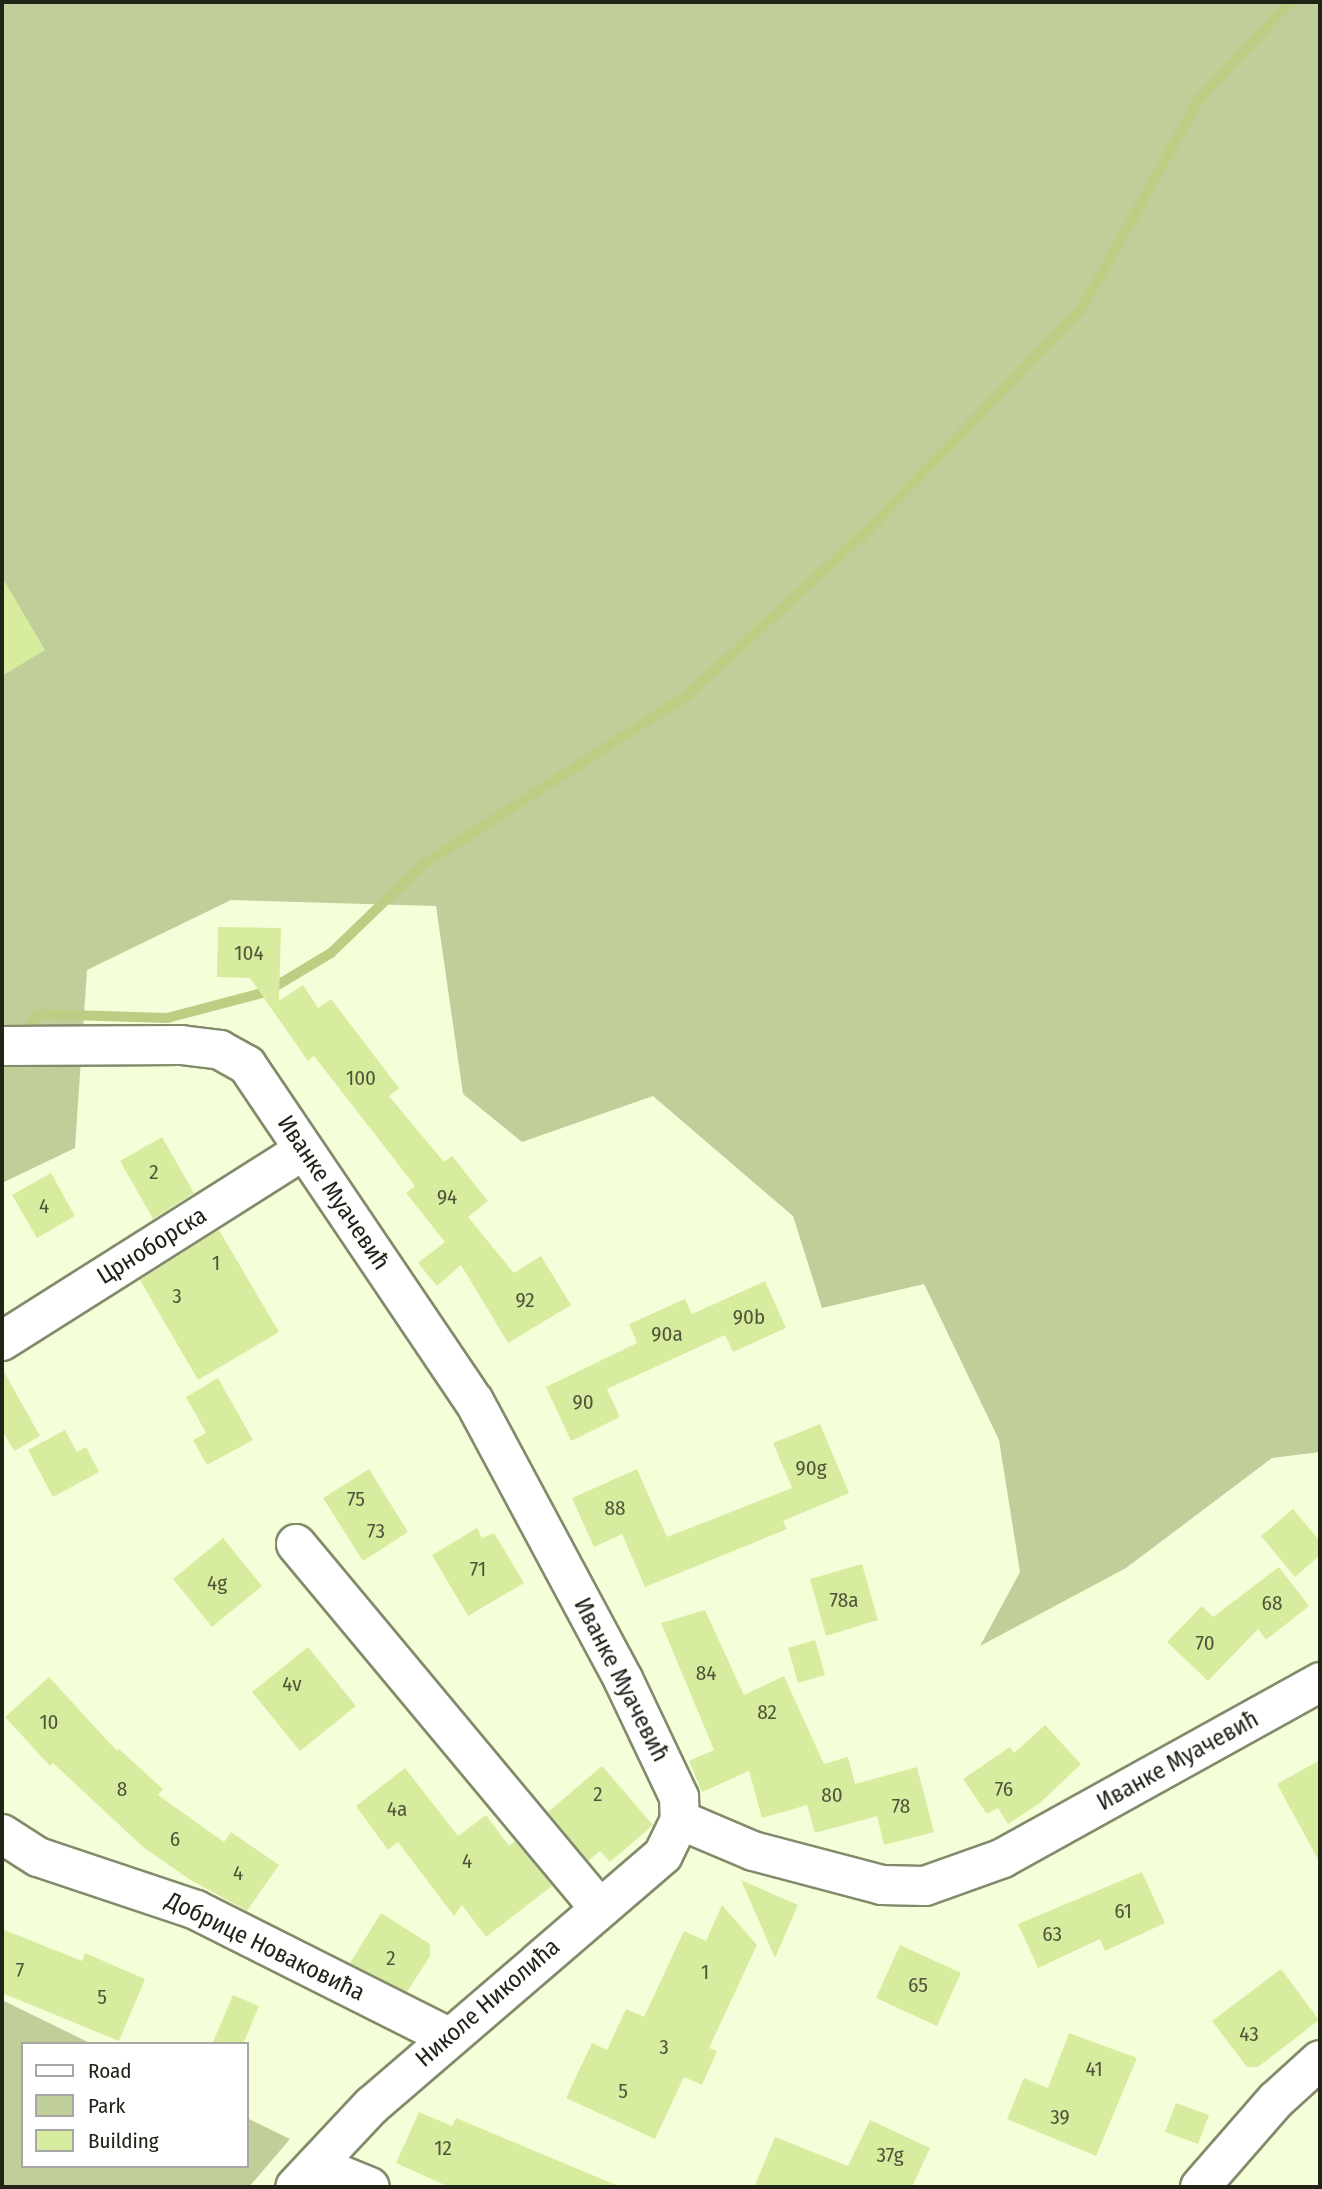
<!DOCTYPE html>
<html>
<head>
<meta charset="utf-8">
<style>
	body { margin:0 }
	#map { position:relative; width:1322px; height:2189px; overflow:hidden; background:#f4ffda; font-family:"Fira Sans Condensed",sans-serif }
	div>[style] { position:absolute }
	.green>* { inset:0; background:#c0ce99 }
	.stream>* { height:10px; margin:-5px; padding:0 5px; transform-origin:5px; border-radius:5px; background:#bbce83 }
	.building>* { inset:0; background:#d8eca0 }
	.roads { filter:drop-shadow(2px 0 #828b6b) drop-shadow(-2px 0 #828b6b) drop-shadow(0 2px #828b6b) drop-shadow(0 -2px #828b6b) }
	.street>* { height:38px; margin:-19px; padding:0 19px; transform-origin:19px; border-radius:19px; background:#fff }
	span { translate:-50% -50%; white-space:nowrap; text-align:center; line-height:1.15; -webkit-text-stroke:6px #fff; paint-order:stroke }
	.number-label { font-size:21px; color:#4e5639 }
	.number-label span { -webkit-text-stroke-width:0 }
	.street-label { font-size:24px; color:#202417 }
	.frame { position:absolute; inset:0; border:4px solid #202417; pointer-events:none }
	.legend { position:absolute; left:21px; top:2042px; width:228px; height:126px; box-sizing:border-box; background:#fff; border:2px solid #a6a7a2; margin:0; padding:9px 12px; list-style:none; font-size:21px; color:#202417 }
	.legend li { display:flex; align-items:center; gap:14px; height:35px }
	.legend b { width:35px; border:2px solid #a6a7a2 }
</style>
</head>
<body>
<div id="map">
	<div class="green">
		<div style="clip-path:polygon(2px 2px,1320px 2px,1320px 1452px,1272px 1458px,1126px 1568px,980px 1646px,1020px 1572px,999px 1440px,924px 1284px,822px 1308px,793px 1216px,653px 1096px,522px 1142px,463px 1094px,436px 906px,231px 900px,87px 970px,75px 1148px,2px 1183px)"></div>
		<div style="clip-path:polygon(2px 2000px,92px 2044px,23px 2044px,23px 2166px,247px 2166px,247px 2118px,290px 2139px,249px 2187px,2px 2187px)"></div>
	</div>
	<div class="stream">
		<div style="left:25px;top:1031px;width:21px;rotate:-53deg"></div>
		<div style="left:38px;top:1014px;width:129px;rotate:1.8deg"></div>
		<div style="left:167px;top:1018px;width:102px;rotate:-14.7deg"></div>
		<div style="left:266px;top:992px;width:76px;rotate:-31deg"></div>
		<div style="left:331px;top:953px;width:127px;rotate:-44deg"></div>
		<div style="left:422px;top:865px;width:312px;rotate:-32.6deg"></div>
		<div style="left:685px;top:697px;width:251px;rotate:-42.4deg"></div>
		<div style="left:870px;top:528px;width:306px;rotate:-46.1deg"></div>
		<div style="left:1082px;top:308px;width:241px;rotate:-60.7deg"></div>
		<div style="left:1200px;top:98px;width:132px;rotate:-46.8deg"></div>
	</div>
	<div class="building">
		<div style="clip-path:polygon(2px 577px,45px 650px,2px 676px)"></div>
		<div style="clip-path:polygon(218px 927px,281px 928px,279px 1001px,303px 985px,318px 1008px,331px 999px,399px 1088px,389px 1096px,444px 1162px,452px 1156px,488px 1201px,468px 1217px,514px 1273px,541px 1256px,571px 1305px,508px 1343px,461px 1265px,437px 1286px,418px 1263px,445px 1242px,406px 1193px,415px 1186px,314px 1056px,308px 1061px,250px 978px,217px 977px)"></div>
		<div style="clip-path:polygon(162px 1137px,194px 1193px,153px 1219px,120px 1161px)"></div>
		<div style="clip-path:polygon(51px 1173px,75px 1216px,37px 1238px,12px 1195px)"></div>
		<div style="clip-path:polygon(219px 1230px,279px 1332px,198px 1380px,140px 1280px)"></div>
		<div style="clip-path:polygon(765px 1281px,786px 1328px,733px 1352px,725px 1335px,607px 1389px,620px 1417px,571px 1441px,546px 1387px,637px 1343px,629px 1324px,685px 1299px,692px 1314px)"></div>
		<div style="clip-path:polygon(2px 1368px,40px 1436px,14px 1451px,2px 1430px)"></div>
		<div style="clip-path:polygon(218px 1378px,253px 1440px,207px 1465px,193px 1440px,206px 1433px,186px 1397px)"></div>
		<div style="clip-path:polygon(820px 1424px,849px 1493px,783px 1521px,787px 1529px,645px 1587px,622px 1534px,594px 1547px,572px 1498px,637px 1469px,667px 1537px,792px 1488px,773px 1443px)"></div>
		<div style="clip-path:polygon(65px 1430px,77px 1452px,86px 1447px,99px 1472px,53px 1497px,28px 1450px)"></div>
		<div style="clip-path:polygon(369px 1469px,408px 1532px,363px 1561px,323px 1498px)"></div>
		<div style="clip-path:polygon(1293px 1509px,1320px 1541px,1320px 1555px,1295px 1577px,1261px 1536px)"></div>
		<div style="clip-path:polygon(477px 1528px,482px 1538px,494px 1533px,524px 1583px,468px 1616px,432px 1555px)"></div>
		<div style="clip-path:polygon(223px 1538px,262px 1586px,212px 1627px,173px 1579px)"></div>
		<div style="clip-path:polygon(862px 1564px,878px 1620px,826px 1636px,810px 1579px)"></div>
		<div style="clip-path:polygon(1279px 1567px,1309px 1606px,1266px 1640px,1258px 1629px,1208px 1681px,1167px 1642px,1202px 1606px,1213px 1617px)"></div>
		<div style="clip-path:polygon(705px 1610px,744px 1695px,784px 1676px,824px 1764px,848px 1757px,855px 1784px,917px 1767px,934px 1832px,884px 1845px,877px 1816px,815px 1833px,807px 1805px,762px 1818px,749px 1771px,702px 1792px,689px 1761px,714px 1750px,661px 1623px)"></div>
		<div style="clip-path:polygon(815px 1640px,825px 1675px,798px 1683px,788px 1648px)"></div>
		<div style="clip-path:polygon(308px 1647px,356px 1706px,300px 1751px,252px 1692px)"></div>
		<div style="clip-path:polygon(49px 1677px,117px 1751px,119px 1749px,163px 1789px,158px 1795px,224px 1842px,231px 1832px,279px 1865px,247px 1911px,189px 1879px,143px 1847px,53px 1763px,50px 1766px,5px 1717px)"></div>
		<div style="clip-path:polygon(1045px 1725px,1081px 1764px,1040px 1803px,1008px 1824px,998px 1808px,987px 1814px,963px 1779px,1010px 1747px,1014px 1753px)"></div>
		<div style="clip-path:polygon(1320px 1760px,1320px 1863px,1277px 1784px)"></div>
		<div style="clip-path:polygon(602px 1766px,653px 1825px,610px 1862px,600px 1851px,588px 1861px,548px 1812px)"></div>
		<div style="clip-path:polygon(405px 1768px,458px 1836px,486px 1815px,509px 1846px,515px 1841px,552px 1886px,486px 1937px,462px 1905px,454px 1916px,398px 1842px,388px 1850px,356px 1806px)"></div>
		<div style="clip-path:polygon(1142px 1872px,1165px 1923px,1105px 1951px,1100px 1939px,1038px 1968px,1018px 1924px)"></div>
		<div style="clip-path:polygon(741px 1880px,798px 1905px,775px 1958px)"></div>
		<div style="clip-path:polygon(722px 1905px,757px 1945px,709px 2048px,717px 2051px,702px 2085px,684px 2077px,655px 2139px,566px 2098px,592px 2043px,607px 2050px,626px 2009px,644px 2017px,684px 1931px,706px 1941px)"></div>
		<div style="clip-path:polygon(381px 1913px,430px 1944px,430px 1956px,407px 1992px,350px 1963px)"></div>
		<div style="clip-path:polygon(2px 1929px,82px 1961px,85px 1953px,145px 1979px,119px 2041px,2px 1993px)"></div>
		<div style="clip-path:polygon(900px 1945px,961px 1973px,937px 2026px,876px 1998px)"></div>
		<div style="clip-path:polygon(1281px 1969px,1319px 2020px,1258px 2067px,1247px 2067px,1212px 2021px)"></div>
		<div style="clip-path:polygon(233px 1995px,259px 2006px,243px 2044px,212px 2044px)"></div>
		<div style="clip-path:polygon(1069px 2033px,1137px 2058px,1096px 2156px,1007px 2119px,1024px 2078px,1048px 2088px)"></div>
		<div style="clip-path:polygon(1176px 2103px,1209px 2115px,1198px 2144px,1165px 2132px)"></div>
		<div style="clip-path:polygon(419px 2112px,452px 2126px,456px 2118px,621px 2187px,449px 2187px,396px 2163px)"></div>
		<div style="clip-path:polygon(870px 2120px,930px 2148px,912px 2187px,754px 2187px,775px 2137px,848px 2166px)"></div>
	</div>
	<div class="roads">
		<div class="street">
			<div style="left:2px;top:1046px;width:179px;rotate:-0.3deg"></div>
			<div style="left:181px;top:1045px;width:39px;rotate:7deg"></div>
			<div style="left:220px;top:1050px;width:31px;rotate:29deg"></div>
			<div style="left:247px;top:1065px;width:405px;rotate:56deg"></div>
			<div style="left:474px;top:1401px;width:315px;rotate:61.8deg"></div>
			<div style="left:623px;top:1679px;width:131px;rotate:64.6deg"></div>
			<div style="left:679px;top:1797px;width:23px;rotate:88deg"></div>
			<div style="left:680px;top:1820px;width:39px;rotate:116deg"></div>
			<div style="left:663px;top:1855px;width:384px;rotate:139.3deg"></div>
			<div style="left:372px;top:2105px;width:112px;rotate:133.2deg"></div>
			<div style="left:2px;top:1341px;width:355px;rotate:-32.3deg"></div>
			<div style="left:296px;top:1544px;width:472px;rotate:50.2deg"></div>
			<div style="left:680px;top:1820px;width:79px;rotate:23deg"></div>
			<div style="left:753px;top:1851px;width:133px;rotate:14.8deg"></div>
			<div style="left:882px;top:1885px;width:43px;rotate:1.3deg"></div>
			<div style="left:925px;top:1886px;width:83px;rotate:-19.7deg"></div>
			<div style="left:1003px;top:1858px;width:363px;rotate:-29deg"></div>
			<div style="left:2px;top:1834px;width:43px;rotate:32.6deg"></div>
			<div style="left:38px;top:1857px;width:167px;rotate:18.5deg"></div>
			<div style="left:196px;top:1910px;width:282px;rotate:26.7deg"></div>
			<div style="left:316px;top:2165px;width:58px;rotate:22.2deg"></div>
			<div style="left:1200px;top:2187px;width:116px;rotate:-48.9deg"></div>
			<div style="left:1276px;top:2100px;width:59px;rotate:-42.3deg"></div>
		</div>
	</div>
	<div class="number-label">
		<span style="left:249px;top:953px">104</span>
		<span style="left:361px;top:1078px">100</span>
		<span style="left:154px;top:1172px">2</span>
		<span style="left:447px;top:1197px">94</span>
		<span style="left:44px;top:1206px">4</span>
		<span style="left:216px;top:1263px">1</span>
		<span style="left:177px;top:1296px">3</span>
		<span style="left:525px;top:1300px">92</span>
		<span style="left:749px;top:1317px">90b</span>
		<span style="left:667px;top:1334px">90a</span>
		<span style="left:583px;top:1402px">90</span>
		<span style="left:811px;top:1468px">90g</span>
		<span style="left:356px;top:1499px">75</span>
		<span style="left:615px;top:1508px">88</span>
		<span style="left:376px;top:1531px">73</span>
		<span style="left:478px;top:1569px">71</span>
		<span style="left:217px;top:1583px">4g</span>
		<span style="left:844px;top:1600px">78a</span>
		<span style="left:1272px;top:1603px">68</span>
		<span style="left:1205px;top:1643px">70</span>
		<span style="left:706px;top:1673px">84</span>
		<span style="left:292px;top:1684px">4v</span>
		<span style="left:767px;top:1712px">82</span>
		<span style="left:49px;top:1722px">10</span>
		<span style="left:122px;top:1789px">8</span>
		<span style="left:1004px;top:1789px">76</span>
		<span style="left:598px;top:1794px">2</span>
		<span style="left:832px;top:1795px">80</span>
		<span style="left:901px;top:1806px">78</span>
		<span style="left:397px;top:1809px">4a</span>
		<span style="left:175px;top:1839px">6</span>
		<span style="left:467px;top:1861px">4</span>
		<span style="left:238px;top:1873px">4</span>
		<span style="left:1123px;top:1911px">61</span>
		<span style="left:1052px;top:1934px">63</span>
		<span style="left:391px;top:1958px">2</span>
		<span style="left:20px;top:1970px">7</span>
		<span style="left:705px;top:1972px">1</span>
		<span style="left:918px;top:1985px">65</span>
		<span style="left:102px;top:1997px">5</span>
		<span style="left:1249px;top:2034px">43</span>
		<span style="left:664px;top:2047px">3</span>
		<span style="left:1094px;top:2069px">41</span>
		<span style="left:623px;top:2091px">5</span>
		<span style="left:1060px;top:2117px">39</span>
		<span style="left:443px;top:2148px">12</span>
		<span style="left:890px;top:2155px">37g</span>
	</div>
	<div class="street-label">
		<span style="left:333px;top:1193px;rotate:56deg">Иванке Муачевић</span>
		<span style="left:152px;top:1246px;rotate:-32deg">Црноборска</span>
		<span style="left:621px;top:1680px;rotate:63deg">Иванке Муачевић</span>
		<span style="left:1178px;top:1761px;rotate:-29deg">Иванке Муачевић</span>
		<span style="left:265px;top:1947px;rotate:26deg">Добрице Новаковића</span>
		<span style="left:488px;top:2003px;rotate:-41deg">Николе Николића</span>
	</div>
	<div class="frame"></div>
	<ul class="legend">
	<li><b style="height:9px;background:#fff"></b>Road</li>
	<li><b style="height:19px;background:#c0ce99"></b>Park</li>
	<li><b style="height:19px;background:#d8eca0"></b>Building</li>
	</ul>
</div>
</body>
</html>
